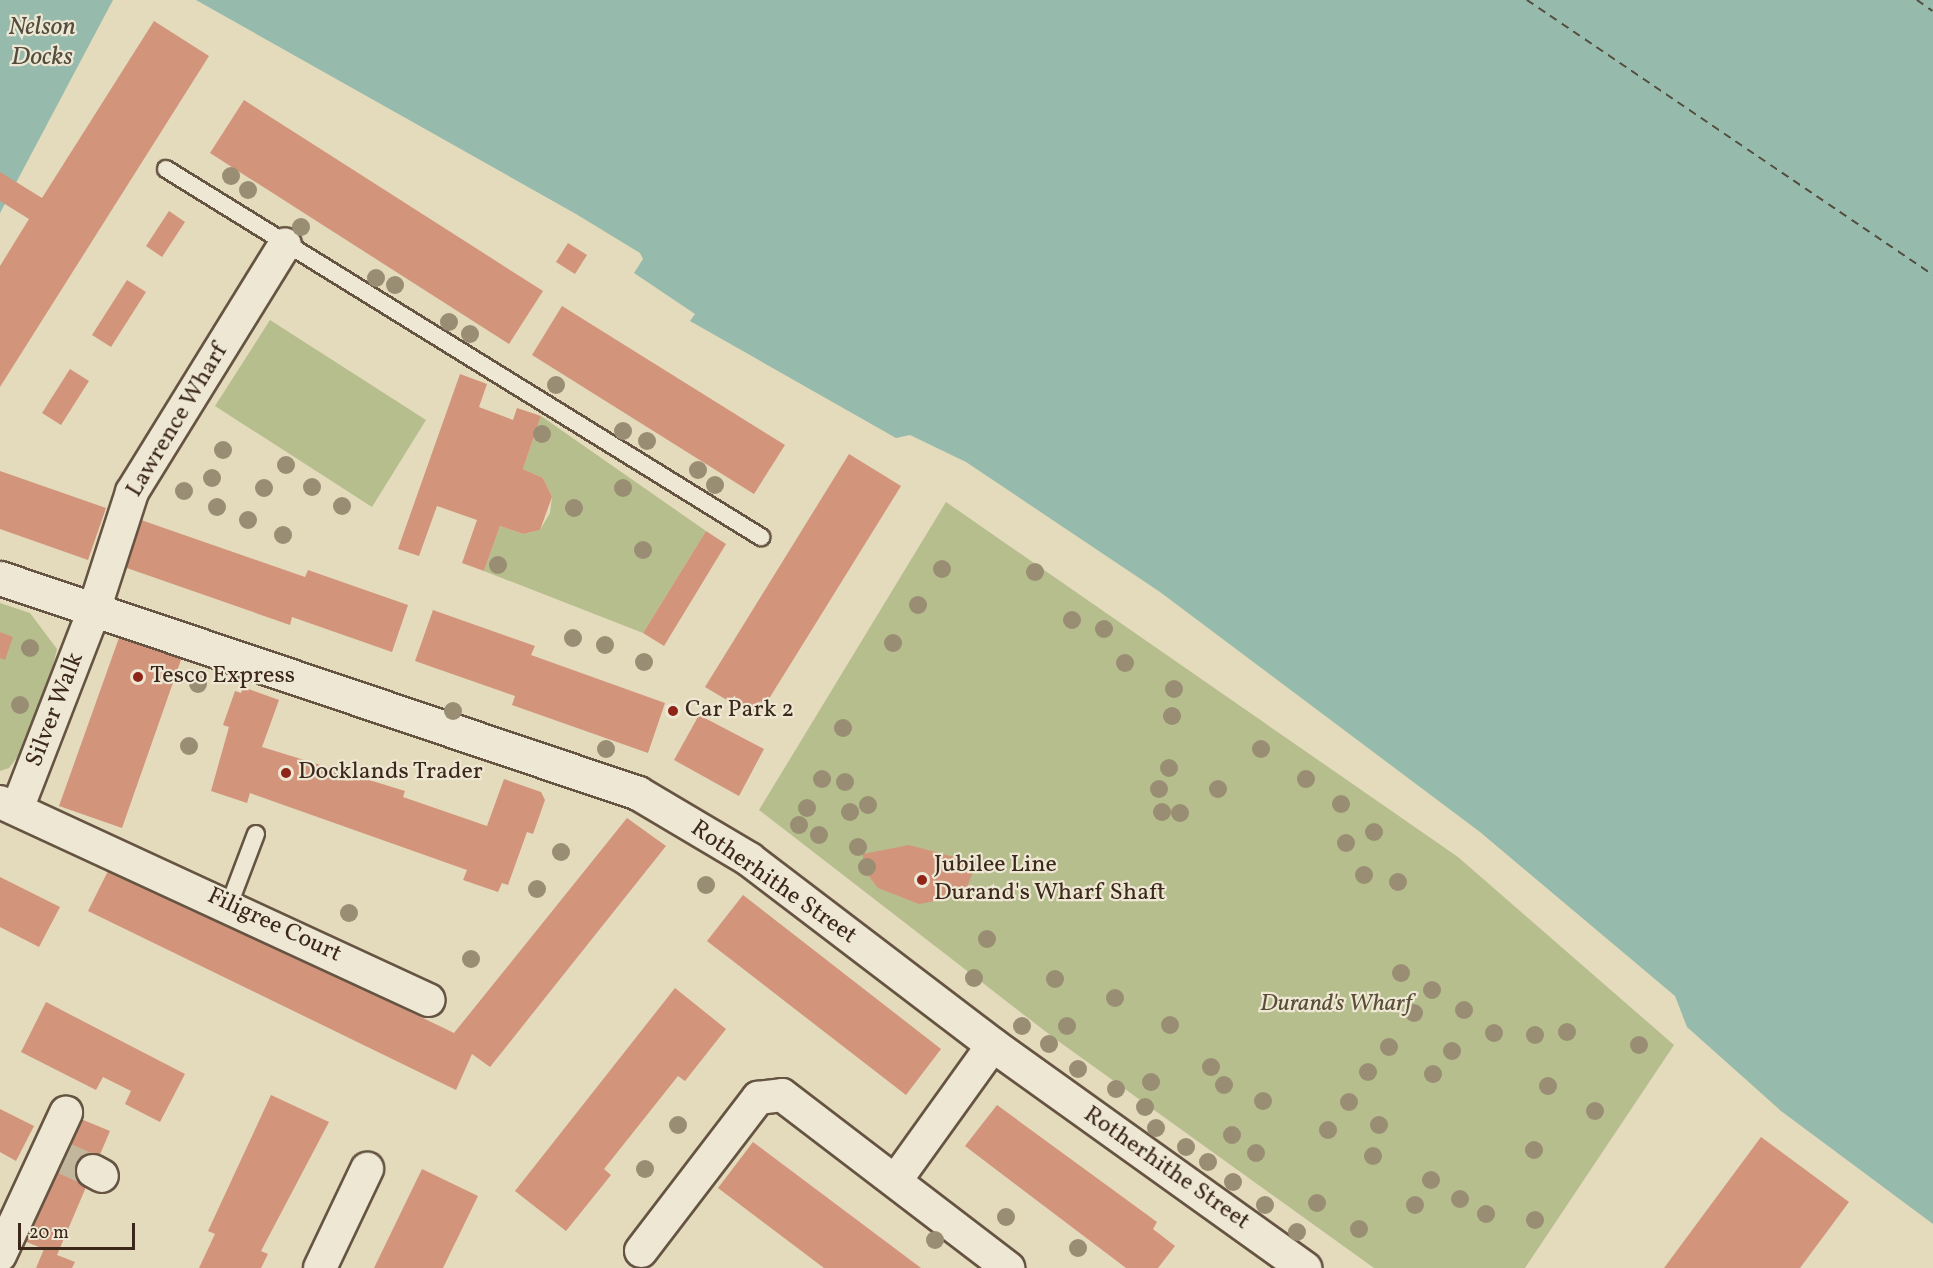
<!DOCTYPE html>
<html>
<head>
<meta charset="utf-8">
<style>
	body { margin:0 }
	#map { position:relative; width:1933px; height:1268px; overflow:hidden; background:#e4dabc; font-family:Vollkorn,serif }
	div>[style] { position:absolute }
	.green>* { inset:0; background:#b7be8e }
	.water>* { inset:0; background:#96bbac }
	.ferry>* { height:1.5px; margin-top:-0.75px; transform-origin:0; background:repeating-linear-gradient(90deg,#524d3e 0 8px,transparent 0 14px) }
	.building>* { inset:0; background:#d2957b }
	.street-tunnel>* { height:32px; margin-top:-16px; transform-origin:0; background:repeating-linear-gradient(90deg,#c2b69c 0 32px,transparent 0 48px) }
	.roads { filter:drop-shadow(2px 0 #665442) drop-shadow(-2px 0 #665442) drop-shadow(0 2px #665442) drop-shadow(0 -2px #665442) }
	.lane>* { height:16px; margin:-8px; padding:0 8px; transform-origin:8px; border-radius:8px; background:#ede7d3 }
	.street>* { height:32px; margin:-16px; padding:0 16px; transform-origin:16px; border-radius:16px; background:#ede7d3 }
	.secondary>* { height:33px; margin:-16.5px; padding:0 16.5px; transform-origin:16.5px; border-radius:16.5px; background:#ede7d3 }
	.trees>* { width:18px; height:18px; margin:-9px; border-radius:50%; background:#998d73 }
	.dots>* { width:16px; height:16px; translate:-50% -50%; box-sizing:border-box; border:3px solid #ede7d3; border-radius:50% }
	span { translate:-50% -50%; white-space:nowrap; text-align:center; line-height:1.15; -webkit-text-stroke:4.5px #ede7d3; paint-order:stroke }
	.street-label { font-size:24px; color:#3c281a }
	.poi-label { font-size:24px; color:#3c281a }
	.left { translate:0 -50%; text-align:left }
	.park-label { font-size:24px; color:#5b4e37; font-style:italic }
	.water-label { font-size:26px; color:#524d3e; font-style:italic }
	.scale { position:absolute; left:18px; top:1223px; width:117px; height:27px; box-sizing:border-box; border:3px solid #3c281a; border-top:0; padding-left:8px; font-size:18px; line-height:21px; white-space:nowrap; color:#3c281a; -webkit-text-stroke:4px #ede7d3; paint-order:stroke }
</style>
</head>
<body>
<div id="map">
	<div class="green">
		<div style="clip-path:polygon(270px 320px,426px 420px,372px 507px,215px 406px)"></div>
		<div style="clip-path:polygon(541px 416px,706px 531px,643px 633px,484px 571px,500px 526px,523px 534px,540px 530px,550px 513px,552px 497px,543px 478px,523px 469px)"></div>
		<div style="clip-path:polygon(946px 502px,1458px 857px,1674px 1045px,1525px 1268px,1374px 1268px,1054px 1038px,759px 810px)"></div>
		<div style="clip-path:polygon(0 603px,30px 613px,57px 649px,37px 732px,9px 768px,0 771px)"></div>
	</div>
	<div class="water">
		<div style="clip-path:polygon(0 0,113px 0,0 213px)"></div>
		<div style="clip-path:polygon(196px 0,1933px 0,1933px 1224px,1781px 1111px,1687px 1027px,1675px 996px,1480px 832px,1160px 592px,966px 462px,910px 435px,896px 438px,690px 321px,695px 314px,634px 273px,643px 259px,640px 253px,576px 214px)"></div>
	</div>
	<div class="ferry">
		<div style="left:1527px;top:0;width:490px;rotate:34.1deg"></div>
		<div style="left:1917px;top:0;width:19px;rotate:35deg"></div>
	</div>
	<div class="building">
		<div style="clip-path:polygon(154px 21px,209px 56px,0 387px,0 266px,29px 219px,0 201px,0 172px,42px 198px)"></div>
		<div style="clip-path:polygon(244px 100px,543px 291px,509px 344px,210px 153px)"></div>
		<div style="clip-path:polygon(169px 211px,185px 222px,162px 257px,146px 246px)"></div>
		<div style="clip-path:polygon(568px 243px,587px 255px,575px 274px,556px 262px)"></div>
		<div style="clip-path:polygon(127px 280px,146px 292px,111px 347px,92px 335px)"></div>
		<div style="clip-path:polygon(562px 306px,785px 445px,754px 494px,532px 355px)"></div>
		<div style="clip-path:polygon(70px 369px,89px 381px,61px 425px,42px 413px)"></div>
		<div style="clip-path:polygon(460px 374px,487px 384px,479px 407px,513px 420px,517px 408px,541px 416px,523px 469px,543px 478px,552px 497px,540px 530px,523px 534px,500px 526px,484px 571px,462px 563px,477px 520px,437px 506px,419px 556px,398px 549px)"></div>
		<div style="clip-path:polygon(849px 454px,901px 486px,757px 718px,705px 687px)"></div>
		<div style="clip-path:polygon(0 471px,106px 508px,88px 560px,0 529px)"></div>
		<div style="clip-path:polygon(141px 520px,305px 577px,308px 570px,408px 605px,392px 652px,292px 617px,290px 625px,124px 567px)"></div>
		<div style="clip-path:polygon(706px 531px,726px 544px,664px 646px,643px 633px)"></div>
		<div style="clip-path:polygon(433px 610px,535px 646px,531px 655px,665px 703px,648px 753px,512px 705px,515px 696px,415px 661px)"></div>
		<div style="clip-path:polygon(0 632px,13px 637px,5px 660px,0 658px)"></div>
		<div style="clip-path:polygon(120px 635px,182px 657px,122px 828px,59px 806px)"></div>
		<div style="clip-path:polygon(243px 687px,279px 700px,262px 747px,405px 791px,403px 797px,487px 826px,504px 779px,541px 792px,545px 800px,533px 834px,527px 832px,508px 885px,502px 883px,498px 892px,463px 880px,467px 870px,250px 793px,247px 803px,211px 791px,229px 727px,223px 725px,235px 691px,241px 693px)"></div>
		<div style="clip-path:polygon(699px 715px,764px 749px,739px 796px,674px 760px)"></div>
		<div style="clip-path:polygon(627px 818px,666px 846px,490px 1067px,472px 1054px,456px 1090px,88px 911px,110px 867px,454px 1033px)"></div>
		<div style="clip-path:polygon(909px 845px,977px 863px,963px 896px,919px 904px,878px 888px,863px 869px,863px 854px)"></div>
		<div style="clip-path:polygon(0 877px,60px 907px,39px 947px,0 927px)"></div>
		<div style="clip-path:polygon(743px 895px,941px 1049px,906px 1095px,707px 941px)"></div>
		<div style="clip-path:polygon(675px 988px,726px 1029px,685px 1081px,678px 1076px,604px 1169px,611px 1175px,566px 1231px,515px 1191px)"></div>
		<div style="clip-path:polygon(46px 1002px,185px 1074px,160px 1122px,125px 1104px,131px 1091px,103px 1077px,96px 1090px,21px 1052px)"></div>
		<div style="clip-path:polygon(271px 1095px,329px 1122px,261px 1251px,268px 1254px,261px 1268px,199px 1268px,215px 1234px,208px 1231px)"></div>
		<div style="clip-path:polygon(997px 1105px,1157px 1222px,1153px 1229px,1175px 1246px,1158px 1268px,1126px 1268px,965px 1146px)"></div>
		<div style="clip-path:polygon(0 1109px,34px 1126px,16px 1161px,0 1152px)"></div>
		<div style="clip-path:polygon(76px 1117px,110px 1131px,57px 1255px,75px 1262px,72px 1268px,36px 1268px,44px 1249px,24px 1241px)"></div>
		<div style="clip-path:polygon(1761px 1137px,1849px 1202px,1800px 1268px,1664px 1268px)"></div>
		<div style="clip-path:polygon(753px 1142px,921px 1268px,824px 1268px,718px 1188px)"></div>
		<div style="clip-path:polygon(422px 1169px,478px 1196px,443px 1268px,374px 1268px)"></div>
	</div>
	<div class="street-tunnel">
		<div style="left:59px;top:1156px;width:37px;rotate:24deg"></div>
	</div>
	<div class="roads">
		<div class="lane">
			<div style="left:166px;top:169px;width:700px;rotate:31.74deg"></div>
			<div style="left:229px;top:905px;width:76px;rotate:-69.2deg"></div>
		</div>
		<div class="street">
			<div style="left:0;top:802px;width:472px;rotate:24.8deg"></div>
			<div style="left:17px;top:809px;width:213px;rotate:-68.8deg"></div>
			<div style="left:94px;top:610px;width:124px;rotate:-72.1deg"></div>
			<div style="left:132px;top:492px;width:291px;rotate:-58.3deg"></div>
			<div style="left:93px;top:1171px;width:10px;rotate:29deg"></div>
			<div style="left:896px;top:1180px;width:166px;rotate:-54.3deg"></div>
			<div style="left:641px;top:1251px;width:193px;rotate:-52.6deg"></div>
			<div style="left:758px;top:1098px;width:24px;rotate:-7deg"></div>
			<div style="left:782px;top:1095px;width:285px;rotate:37.4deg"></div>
			<div style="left:0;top:1255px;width:157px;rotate:-65.1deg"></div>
			<div style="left:320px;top:1268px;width:110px;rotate:-64.6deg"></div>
		</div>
		<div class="secondary">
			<div style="left:0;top:578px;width:673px;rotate:18.62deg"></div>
			<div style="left:638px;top:793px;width:129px;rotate:30.7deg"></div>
			<div style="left:749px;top:859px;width:307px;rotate:37.3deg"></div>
			<div style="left:993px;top:1045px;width:383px;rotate:35.6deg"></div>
		</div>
	</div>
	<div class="trees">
		<div style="left:231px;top:176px"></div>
		<div style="left:248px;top:190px"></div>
		<div style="left:301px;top:227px"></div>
		<div style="left:376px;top:278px"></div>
		<div style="left:395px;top:285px"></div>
		<div style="left:449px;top:322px"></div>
		<div style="left:470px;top:334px"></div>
		<div style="left:556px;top:385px"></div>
		<div style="left:623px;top:431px"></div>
		<div style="left:542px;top:434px"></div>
		<div style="left:647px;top:441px"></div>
		<div style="left:223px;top:450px"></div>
		<div style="left:286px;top:465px"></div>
		<div style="left:698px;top:470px"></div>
		<div style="left:212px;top:478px"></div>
		<div style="left:715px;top:485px"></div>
		<div style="left:312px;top:487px"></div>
		<div style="left:264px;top:488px"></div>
		<div style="left:623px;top:488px"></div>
		<div style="left:184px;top:491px"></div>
		<div style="left:342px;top:506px"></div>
		<div style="left:217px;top:507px"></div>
		<div style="left:574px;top:508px"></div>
		<div style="left:248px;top:520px"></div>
		<div style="left:283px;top:535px"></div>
		<div style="left:643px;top:550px"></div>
		<div style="left:498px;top:565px"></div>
		<div style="left:942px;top:569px"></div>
		<div style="left:1035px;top:572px"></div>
		<div style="left:918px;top:605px"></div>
		<div style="left:1072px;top:620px"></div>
		<div style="left:1104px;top:629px"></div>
		<div style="left:573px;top:638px"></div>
		<div style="left:893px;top:643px"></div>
		<div style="left:605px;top:645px"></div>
		<div style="left:30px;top:648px"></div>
		<div style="left:644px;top:662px"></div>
		<div style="left:1125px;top:663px"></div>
		<div style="left:198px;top:684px"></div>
		<div style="left:1174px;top:689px"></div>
		<div style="left:20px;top:705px"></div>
		<div style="left:453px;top:711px"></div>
		<div style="left:1172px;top:716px"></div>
		<div style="left:843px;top:728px"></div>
		<div style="left:189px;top:746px"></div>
		<div style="left:606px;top:749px"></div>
		<div style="left:1261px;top:749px"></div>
		<div style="left:1169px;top:768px"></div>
		<div style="left:822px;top:779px"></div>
		<div style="left:1306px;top:779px"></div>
		<div style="left:845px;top:782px"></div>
		<div style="left:1159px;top:789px"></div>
		<div style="left:1218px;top:789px"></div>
		<div style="left:1341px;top:804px"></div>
		<div style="left:868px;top:805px"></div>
		<div style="left:807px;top:808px"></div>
		<div style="left:850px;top:812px"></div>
		<div style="left:1162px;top:812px"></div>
		<div style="left:1180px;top:813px"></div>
		<div style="left:799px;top:825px"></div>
		<div style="left:1374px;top:832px"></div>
		<div style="left:819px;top:835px"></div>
		<div style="left:1346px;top:843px"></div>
		<div style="left:858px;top:847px"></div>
		<div style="left:561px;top:852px"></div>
		<div style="left:867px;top:867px"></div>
		<div style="left:1364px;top:875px"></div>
		<div style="left:1398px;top:882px"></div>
		<div style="left:706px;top:885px"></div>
		<div style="left:537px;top:889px"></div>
		<div style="left:349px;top:913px"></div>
		<div style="left:987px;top:939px"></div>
		<div style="left:471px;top:959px"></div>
		<div style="left:1401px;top:973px"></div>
		<div style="left:974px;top:978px"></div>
		<div style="left:1055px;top:979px"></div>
		<div style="left:1432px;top:990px"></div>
		<div style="left:1115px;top:998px"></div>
		<div style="left:1464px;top:1010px"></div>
		<div style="left:1414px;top:1013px"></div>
		<div style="left:1170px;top:1025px"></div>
		<div style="left:1022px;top:1026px"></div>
		<div style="left:1067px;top:1026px"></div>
		<div style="left:1567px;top:1032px"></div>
		<div style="left:1494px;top:1033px"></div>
		<div style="left:1535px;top:1035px"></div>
		<div style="left:1049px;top:1044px"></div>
		<div style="left:1639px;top:1045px"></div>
		<div style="left:1389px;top:1047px"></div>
		<div style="left:1452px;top:1051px"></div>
		<div style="left:1211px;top:1067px"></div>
		<div style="left:1078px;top:1069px"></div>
		<div style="left:1368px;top:1072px"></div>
		<div style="left:1433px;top:1074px"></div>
		<div style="left:1151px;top:1082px"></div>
		<div style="left:1224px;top:1085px"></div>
		<div style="left:1548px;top:1086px"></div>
		<div style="left:1116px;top:1089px"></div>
		<div style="left:1263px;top:1101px"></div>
		<div style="left:1349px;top:1102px"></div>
		<div style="left:1145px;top:1107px"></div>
		<div style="left:1595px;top:1111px"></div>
		<div style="left:678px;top:1125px"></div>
		<div style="left:1379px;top:1125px"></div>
		<div style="left:1156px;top:1128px"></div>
		<div style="left:1328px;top:1130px"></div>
		<div style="left:1232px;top:1135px"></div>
		<div style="left:1186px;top:1147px"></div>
		<div style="left:1534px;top:1150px"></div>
		<div style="left:1256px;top:1153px"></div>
		<div style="left:1373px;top:1156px"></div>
		<div style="left:1208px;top:1162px"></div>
		<div style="left:645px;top:1169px"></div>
		<div style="left:1431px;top:1180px"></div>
		<div style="left:1233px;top:1182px"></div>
		<div style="left:1460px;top:1199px"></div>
		<div style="left:1317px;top:1203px"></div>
		<div style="left:1265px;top:1205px"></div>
		<div style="left:1415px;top:1205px"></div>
		<div style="left:1486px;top:1214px"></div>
		<div style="left:1006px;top:1217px"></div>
		<div style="left:1535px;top:1220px"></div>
		<div style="left:1359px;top:1229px"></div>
		<div style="left:1297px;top:1232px"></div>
		<div style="left:935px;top:1240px"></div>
		<div style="left:1078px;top:1248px"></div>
	</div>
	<div class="dots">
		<div style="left:138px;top:677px;background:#8f2418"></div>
		<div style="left:673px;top:711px;background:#8f2418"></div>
		<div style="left:286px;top:773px;background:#8f2418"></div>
		<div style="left:922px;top:880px;background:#8f2418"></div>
	</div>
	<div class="street-label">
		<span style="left:178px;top:421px;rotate:-59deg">Lawrence Wharf</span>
		<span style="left:56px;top:710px;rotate:-69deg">Silver Walk</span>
		<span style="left:773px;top:883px;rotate:35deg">Rotherhithe Street</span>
		<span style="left:274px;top:926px;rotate:25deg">Filigree Court</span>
		<span style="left:1166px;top:1169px;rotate:35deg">Rotherhithe Street</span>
	</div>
	<div class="poi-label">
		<span class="left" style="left:150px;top:677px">Tesco Express</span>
		<span class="left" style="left:685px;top:711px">Car Park 2</span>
		<span class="left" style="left:298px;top:773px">Docklands Trader</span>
		<span class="left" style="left:934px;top:880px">Jubilee Line<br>Durand's Wharf Shaft</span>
	</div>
	<div class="park-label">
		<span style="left:1336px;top:1005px">Durand's Wharf</span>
	</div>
	<div class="water-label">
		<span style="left:42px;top:43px">Nelson<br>Docks</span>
	</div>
	<div class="scale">20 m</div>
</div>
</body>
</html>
